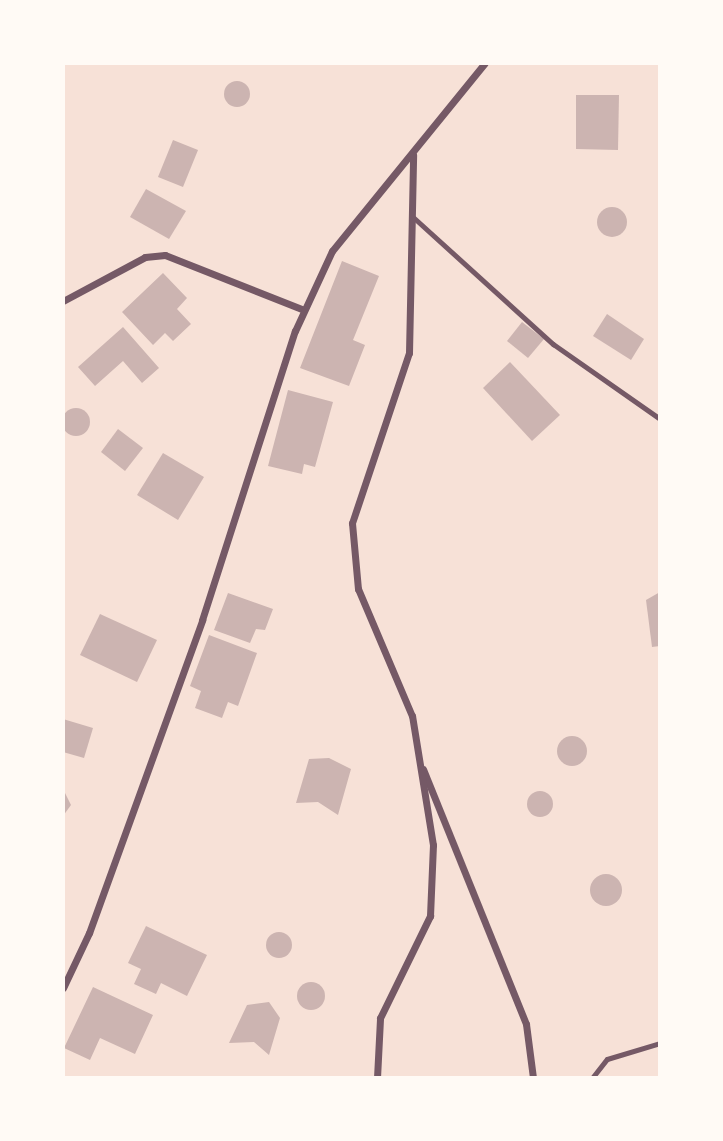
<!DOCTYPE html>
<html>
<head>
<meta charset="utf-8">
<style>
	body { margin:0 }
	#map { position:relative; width:723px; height:1141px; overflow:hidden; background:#f7e1d7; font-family:"IBM Plex Sans",sans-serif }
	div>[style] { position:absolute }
	.building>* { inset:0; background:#ccb4b1 }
	.round { border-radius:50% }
	.service>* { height:5px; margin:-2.5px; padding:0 2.5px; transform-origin:2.5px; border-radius:2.5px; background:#755966 }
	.minor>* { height:7px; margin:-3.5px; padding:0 3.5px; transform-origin:3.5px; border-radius:3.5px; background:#755966 }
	span { translate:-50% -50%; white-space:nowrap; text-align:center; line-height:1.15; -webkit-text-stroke:7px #fffaf5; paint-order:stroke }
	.frame { position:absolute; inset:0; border:65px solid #fffaf5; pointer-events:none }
</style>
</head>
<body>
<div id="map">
	<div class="building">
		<div class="round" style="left:224px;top:81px;width:26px;height:26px"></div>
		<div style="clip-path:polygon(576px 95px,619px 95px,618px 150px,576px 149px)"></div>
		<div style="clip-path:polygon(173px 140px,198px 150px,183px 187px,158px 177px)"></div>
		<div style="clip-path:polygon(146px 189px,186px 211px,169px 239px,130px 217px)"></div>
		<div class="round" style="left:597px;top:207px;width:30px;height:30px"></div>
		<div style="clip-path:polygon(342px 261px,379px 276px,353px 340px,365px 345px,349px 386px,300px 368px)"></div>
		<div style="clip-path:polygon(163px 273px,187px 298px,177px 309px,191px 324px,173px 341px,165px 333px,153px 345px,122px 312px)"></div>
		<div style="clip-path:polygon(607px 314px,644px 339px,631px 360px,593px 336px)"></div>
		<div style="clip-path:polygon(522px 322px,544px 339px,528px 358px,507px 341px)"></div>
		<div style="clip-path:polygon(123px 327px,159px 368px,142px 383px,123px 361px,95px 386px,78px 367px)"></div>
		<div style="clip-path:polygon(510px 362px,560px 415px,532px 441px,483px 388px)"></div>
		<div style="clip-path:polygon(288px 390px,333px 402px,315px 467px,304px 464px,302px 474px,268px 466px)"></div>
		<div class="round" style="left:62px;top:408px;width:28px;height:28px"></div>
		<div style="clip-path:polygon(118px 429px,143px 448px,125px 471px,101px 452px)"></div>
		<div style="clip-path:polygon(163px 453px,204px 477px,178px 520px,137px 495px)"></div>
		<div style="clip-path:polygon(660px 592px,660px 646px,652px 647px,646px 600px)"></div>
		<div style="clip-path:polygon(228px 593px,273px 609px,265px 630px,256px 629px,250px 643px,214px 630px)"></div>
		<div style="clip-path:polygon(100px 614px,157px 640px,137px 682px,80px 655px)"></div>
		<div style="clip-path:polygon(209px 635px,257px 653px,238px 706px,228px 702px,222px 718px,195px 708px,201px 691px,190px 686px)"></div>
		<div style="clip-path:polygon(63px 719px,93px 728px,84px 758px,63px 752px)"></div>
		<div class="round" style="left:557px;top:736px;width:30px;height:30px"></div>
		<div style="clip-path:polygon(329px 758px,351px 769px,338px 815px,318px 802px,296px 803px,309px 759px)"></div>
		<div style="clip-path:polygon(63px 789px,71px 805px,63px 816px)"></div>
		<div class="round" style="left:527px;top:791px;width:26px;height:26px"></div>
		<div class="round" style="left:590px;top:874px;width:32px;height:32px"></div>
		<div style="clip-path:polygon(146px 926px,207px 955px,187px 996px,161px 983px,156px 994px,134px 984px,141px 969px,128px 963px)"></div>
		<div class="round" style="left:266px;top:932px;width:26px;height:26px"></div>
		<div class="round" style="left:297px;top:982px;width:28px;height:28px"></div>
		<div style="clip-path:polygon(93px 987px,153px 1015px,135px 1054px,100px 1038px,90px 1060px,64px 1048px)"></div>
		<div style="clip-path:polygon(269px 1002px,280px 1018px,269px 1055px,254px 1042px,229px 1043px,247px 1005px)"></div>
	</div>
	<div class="service">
		<div style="left:414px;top:218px;width:188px;rotate:42.2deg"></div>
		<div style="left:553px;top:344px;width:131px;rotate:35deg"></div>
		<div style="left:592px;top:1078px;width:24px;rotate:-52deg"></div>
		<div style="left:607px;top:1059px;width:55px;rotate:-16.8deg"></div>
	</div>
	<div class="minor">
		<div style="left:63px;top:301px;width:93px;rotate:-28.2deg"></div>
		<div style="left:145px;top:257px;width:20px;rotate:-6deg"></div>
		<div style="left:165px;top:255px;width:149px;rotate:21.6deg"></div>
		<div style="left:423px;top:769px;width:275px;rotate:68deg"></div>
		<div style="left:526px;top:1024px;width:54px;rotate:82.6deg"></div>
		<div style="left:63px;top:988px;width:61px;rotate:-64.7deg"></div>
		<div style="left:89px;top:933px;width:333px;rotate:-70.1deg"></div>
		<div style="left:202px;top:620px;width:304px;rotate:-72.2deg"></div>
		<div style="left:295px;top:331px;width:88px;rotate:-65.2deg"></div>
		<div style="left:332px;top:251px;width:242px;rotate:-50.9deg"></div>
		<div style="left:377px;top:1078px;width:60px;rotate:-87.1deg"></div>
		<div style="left:380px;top:1018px;width:114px;rotate:-63.9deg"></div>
		<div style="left:430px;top:916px;width:71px;rotate:-87.6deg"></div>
		<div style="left:433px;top:845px;width:131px;rotate:-99.2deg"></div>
		<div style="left:412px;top:716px;width:138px;rotate:-113deg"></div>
		<div style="left:358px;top:589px;width:66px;rotate:-95.2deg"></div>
		<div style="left:352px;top:523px;width:179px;rotate:-71.5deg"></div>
		<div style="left:409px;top:353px;width:198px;rotate:-88.8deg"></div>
	</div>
	<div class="frame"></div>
</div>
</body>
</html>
